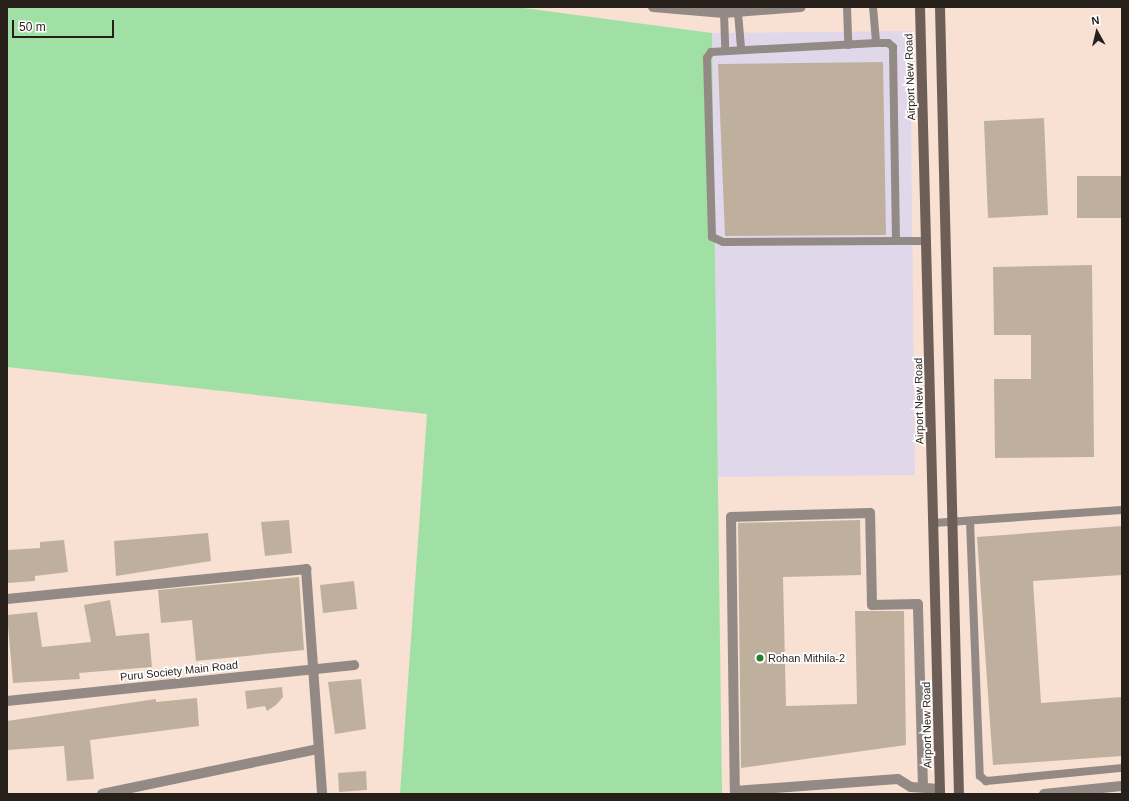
<!DOCTYPE html>
<html>
<head>
<meta charset="utf-8">
<style>
	body { margin:0 }
	#map { position:relative; width:1129px; height:801px; overflow:hidden; background:#f8e0d3; font-family:Helvetica,sans-serif }
	div>[style] { position:absolute }
	.commercial>* { inset:0; background:#e1d7eb }
	.green>* { inset:0; background:#a0e0a5 }
	.building>* { inset:0; background:#bfb09d }
	.service>* { height:8px; margin:-4px; padding:0 4px; transform-origin:4px; border-radius:4px; background:#948a85 }
	.minor>* { height:10px; margin:-5px; padding:0 5px; transform-origin:5px; border-radius:5px; background:#948a85 }
	.tertiary>* { height:10px; margin:-5px; padding:0 5px; transform-origin:5px; border-radius:5px; background:#948a85 }
	.secondary>* { height:10px; margin:-5px; padding:0 5px; transform-origin:5px; border-radius:5px; background:#6d5f58 }
	.dots>* { width:11px; height:11px; translate:-50% -50%; box-sizing:border-box; border:2px solid #fff; border-radius:50% }
	span { translate:-50% -50%; white-space:nowrap; text-align:center; line-height:1.15; -webkit-text-stroke:3.5px #fff; paint-order:stroke }
	.street-label { font-size:11px; color:#271f1a }
	.poi-label { font-size:11px; color:#271f1a }
	.left { translate:0 -50%; text-align:left }
	.frame { position:absolute; inset:0; border:8px solid #271f1a; pointer-events:none }
	.north { position:absolute; left:1077px; top:12px; width:40px; height:40px; -webkit-text-stroke:3px #fff; paint-order:stroke; rotate:352deg; font-size:11px; font-weight:700; line-height:16px; text-align:center; color:#271f1a }
	.north::after { content:''; display:block; margin:auto; width:14px; height:18px; background:#271f1a; clip-path:polygon(50% 0,100% 100%,50% 72%,0 100%) }
	.scale { position:absolute; left:12px; top:20px; width:102px; height:18px; box-sizing:border-box; border:2px solid #271f1a; border-top:0; padding-left:5px; font-size:12px; line-height:14px; white-space:nowrap; color:#271f1a; -webkit-text-stroke:3px #fff; paint-order:stroke }
</style>
</head>
<body>
<div id="map">
	<div class="commercial">
		<div style="clip-path:polygon(910px 31px,915px 475px,717px 477px,712px 33px)"></div>
	</div>
	<div class="green">
		<div style="clip-path:polygon(7px 7px,516px 7px,712px 33px,722px 794px,400px 794px,427px 414px,7px 367px)"></div>
	</div>
	<div class="building">
		<div style="clip-path:polygon(883px 62px,886px 235px,725px 236px,718px 64px)"></div>
		<div style="clip-path:polygon(1044px 118px,1048px 215px,988px 218px,984px 121px)"></div>
		<div style="clip-path:polygon(1077px 176px,1122px 176px,1122px 218px,1077px 218px)"></div>
		<div style="clip-path:polygon(1092px 265px,1094px 457px,995px 458px,994px 379px,1031px 379px,1031px 335px,994px 335px,993px 267px)"></div>
		<div style="clip-path:polygon(289px 520px,292px 553px,265px 556px,261px 522px)"></div>
		<div style="clip-path:polygon(860px 520px,861px 575px,783px 577px,786px 706px,857px 704px,855px 611px,904px 611px,906px 745px,741px 768px,738px 523px)"></div>
		<div style="clip-path:polygon(1122px 526px,1122px 575px,1033px 581px,1041px 703px,1122px 697px,1122px 756px,993px 765px,977px 537px)"></div>
		<div style="clip-path:polygon(208px 533px,211px 561px,116px 576px,114px 541px)"></div>
		<div style="clip-path:polygon(64px 540px,68px 572px,35px 576px,35px 581px,7px 583px,7px 550px,40px 548px,40px 542px)"></div>
		<div style="clip-path:polygon(299px 577px,304px 650px,196px 661px,192px 620px,161px 623px,158px 590px)"></div>
		<div style="clip-path:polygon(354px 581px,357px 609px,323px 613px,320px 585px)"></div>
		<div style="clip-path:polygon(110px 600px,116px 636px,149px 633px,152px 667px,79px 673px,80px 679px,13px 683px,7px 615px,37px 612px,42px 647px,91px 642px,84px 605px)"></div>
		<div style="clip-path:polygon(361px 679px,366px 729px,335px 734px,328px 682px)"></div>
		<div style="clip-path:polygon(282px 687px,283px 697px,276px 705px,267px 711px,265px 706px,247px 709px,245px 691px)"></div>
		<div style="clip-path:polygon(197px 698px,199px 726px,90px 740px,94px 779px,67px 781px,64px 746px,7px 750px,7px 721px,156px 699px,156px 702px)"></div>
		<div style="clip-path:polygon(366px 771px,367px 790px,339px 792px,338px 773px)"></div>
	</div>
	<div class="service">
		<div style="left:847px;top:7px;width:38px;rotate:88deg"></div>
		<div style="left:873px;top:7px;width:36px;rotate:85deg"></div>
		<div style="left:724px;top:13px;width:38px;rotate:88deg"></div>
		<div style="left:738px;top:13px;width:37px;rotate:85deg"></div>
		<div style="left:896px;top:241px;width:194px;rotate:-90.9deg"></div>
		<div style="left:893px;top:47px;width:6px;rotate:-141deg"></div>
		<div style="left:888px;top:43px;width:12px;rotate:180deg"></div>
		<div style="left:876px;top:43px;width:165px;rotate:176.9deg"></div>
		<div style="left:711px;top:52px;width:7px;rotate:124deg"></div>
		<div style="left:707px;top:58px;width:179px;rotate:88.4deg"></div>
		<div style="left:712px;top:237px;width:12px;rotate:24deg"></div>
		<div style="left:723px;top:242px;width:173px;rotate:-0.3deg"></div>
		<div style="left:896px;top:241px;width:31px"></div>
		<div style="left:970px;top:521px;width:255px;rotate:87.8deg"></div>
		<div style="left:980px;top:776px;width:8px;rotate:40deg"></div>
		<div style="left:986px;top:781px;width:137px;rotate:-5.5deg"></div>
		<div style="left:934px;top:523px;width:188px;rotate:-4deg"></div>
	</div>
	<div class="minor">
		<div style="left:7px;top:599px;width:301px;rotate:-5.7deg"></div>
		<div style="left:306px;top:569px;width:224px;rotate:85.9deg"></div>
		<div style="left:7px;top:701px;width:349px;rotate:-5.9deg"></div>
		<div style="left:923px;top:787px;width:183px;rotate:-91.6deg"></div>
		<div style="left:918px;top:604px;width:46px;rotate:178.8deg"></div>
		<div style="left:872px;top:605px;width:92px;rotate:-91.2deg"></div>
		<div style="left:870px;top:513px;width:139px;rotate:178.4deg"></div>
		<div style="left:731px;top:517px;width:274px;rotate:89.2deg"></div>
		<div style="left:735px;top:791px;width:163px;rotate:-4.2deg"></div>
		<div style="left:898px;top:779px;width:15px;rotate:32deg"></div>
		<div style="left:911px;top:787px;width:29px;rotate:4deg"></div>
		<div style="left:102px;top:794px;width:221px;rotate:-11.8deg"></div>
		<div style="left:1044px;top:794px;width:78px;rotate:-5.9deg"></div>
	</div>
	<div class="tertiary">
		<div style="left:653px;top:7px;width:71px;rotate:4.8deg"></div>
		<div style="left:724px;top:13px;width:77px;rotate:-4.5deg"></div>
	</div>
	<div class="secondary">
		<div style="left:920px;top:7px;width:787px;rotate:88.54deg"></div>
		<div style="left:940px;top:7px;width:787px;rotate:88.62deg"></div>
	</div>
	<div class="dots">
		<div style="left:760px;top:658px;background:#277e2b"></div>
	</div>
	<div class="street-label">
		<span style="left:910px;top:77px;rotate:-92deg">Airport New Road</span>
		<span style="left:919px;top:401px;rotate:-91deg">Airport New Road</span>
		<span style="left:179px;top:671px;rotate:-6deg">Puru Society Main Road</span>
		<span style="left:927px;top:725px;rotate:-91deg">Airport New Road</span>
	</div>
	<div class="poi-label">
		<span class="left" style="left:768px;top:658px">Rohan Mithila-2</span>
	</div>
	<div class="frame"></div>
	<div class="north">N</div>
	<div class="scale">50 m</div>
</div>
</body>
</html>
